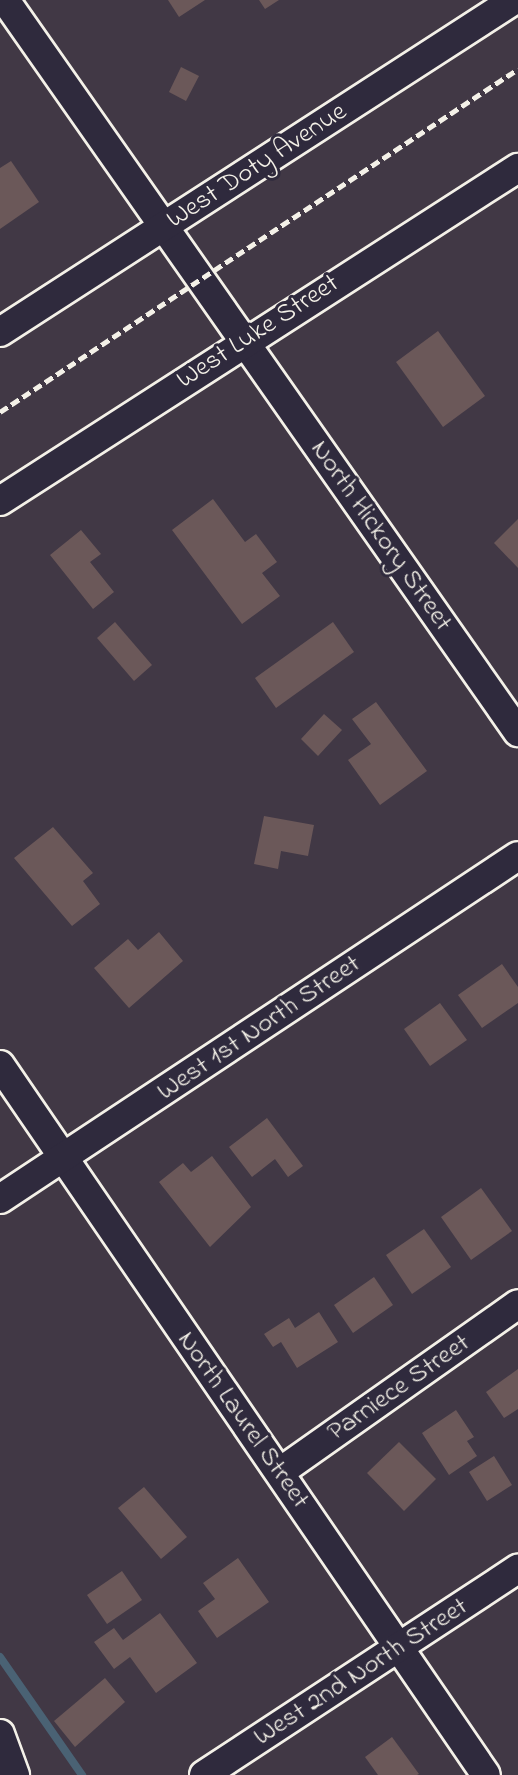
<!DOCTYPE html>
<html>
<head>
<meta charset="utf-8">
<style>
	body { margin:0 }
	#map { position:relative; width:518px; height:1775px; overflow:hidden; background:#413845; font-family:"Indie Flower",sans-serif }
	div>[style] { position:absolute }
	.stream>* { height:8px; margin:-4px; padding:0 4px; transform-origin:4px; border-radius:4px; background:#4a6274 }
	.building>* { inset:0; background:#6b5859 }
	.roads { filter:drop-shadow(2px 0 #f4f1e8) drop-shadow(-2px 0 #f4f1e8) drop-shadow(0 2px #f4f1e8) drop-shadow(0 -2px #f4f1e8) }
	.minor>* { height:28px; margin:-14px; padding:0 14px; transform-origin:14px; border-radius:14px; background:#2f2a3d }
	.rail>* { height:4.5px; margin-top:-2.25px; transform-origin:0; background:repeating-linear-gradient(90deg,#f4f1e8 0 9px,transparent 0 13.5px) }
	span { translate:-50% -50%; white-space:nowrap; text-align:center; line-height:1.15; -webkit-text-stroke:6px #2f2a3d; paint-order:stroke }
	.street-label { font-size:27px; color:#f4f1e8 }
</style>
</head>
<body>
<div id="map">
	<div class="stream">
		<div style="left:0;top:1657px;width:144px;rotate:55.2deg"></div>
	</div>
	<div class="building">
		<div style="clip-path:polygon(168px 0,205px 0,179px 17px)"></div>
		<div style="clip-path:polygon(259px 0,279px 0,265px 9px)"></div>
		<div style="clip-path:polygon(181px 67px,199px 76px,186px 101px,169px 92px)"></div>
		<div style="clip-path:polygon(11px 161px,39px 202px,0 229px,0 168px)"></div>
		<div style="clip-path:polygon(438px 331px,485px 396px,443px 427px,396px 362px)"></div>
		<div style="clip-path:polygon(213px 499px,245px 542px,256px 534px,277px 562px,262px 573px,280px 596px,242px 624px,172px 530px)"></div>
		<div style="clip-path:polygon(518px 519px,518px 568px,494px 543px)"></div>
		<div style="clip-path:polygon(81px 530px,101px 554px,90px 562px,114px 592px,93px 609px,50px 555px)"></div>
		<div style="clip-path:polygon(115px 622px,152px 665px,134px 681px,97px 638px)"></div>
		<div style="clip-path:polygon(333px 622px,354px 652px,276px 708px,255px 678px)"></div>
		<div style="clip-path:polygon(376px 702px,427px 771px,380px 805px,348px 760px,371px 744px,352px 719px)"></div>
		<div style="clip-path:polygon(324px 714px,342px 730px,318px 756px,301px 739px)"></div>
		<div style="clip-path:polygon(264px 816px,314px 825px,308px 856px,281px 851px,278px 869px,254px 864px)"></div>
		<div style="clip-path:polygon(53px 827px,93px 873px,83px 881px,100px 904px,72px 926px,14px 858px)"></div>
		<div style="clip-path:polygon(159px 932px,183px 961px,129px 1008px,94px 968px,128px 939px,138px 950px)"></div>
		<div style="clip-path:polygon(502px 964px,518px 987px,518px 1003px,482px 1028px,458px 995px)"></div>
		<div style="clip-path:polygon(440px 1003px,467px 1040px,430px 1066px,404px 1029px)"></div>
		<div style="clip-path:polygon(267px 1118px,303px 1166px,288px 1177px,275px 1159px,252px 1177px,229px 1147px)"></div>
		<div style="clip-path:polygon(212px 1156px,251px 1207px,210px 1247px,159px 1182px,183px 1163px,191px 1172px)"></div>
		<div style="clip-path:polygon(481px 1188px,512px 1231px,471px 1260px,441px 1217px)"></div>
		<div style="clip-path:polygon(424px 1229px,451px 1267px,412px 1294px,386px 1255px)"></div>
		<div style="clip-path:polygon(374px 1277px,393px 1305px,353px 1333px,334px 1305px)"></div>
		<div style="clip-path:polygon(319px 1312px,338px 1342px,297px 1368px,281px 1342px,273px 1347px,264px 1334px,289px 1318px,295px 1328px)"></div>
		<div style="clip-path:polygon(518px 1369px,518px 1409px,504px 1418px,486px 1392px)"></div>
		<div style="clip-path:polygon(456px 1410px,474px 1437px,467px 1441px,477px 1456px,449px 1475px,422px 1433px)"></div>
		<div style="clip-path:polygon(399px 1442px,436px 1479px,404px 1511px,367px 1473px)"></div>
		<div style="clip-path:polygon(494px 1456px,512px 1485px,487px 1501px,469px 1472px)"></div>
		<div style="clip-path:polygon(144px 1487px,187px 1537px,161px 1559px,118px 1508px)"></div>
		<div style="clip-path:polygon(238px 1558px,269px 1602px,217px 1638px,198px 1611px,215px 1599px,203px 1583px)"></div>
		<div style="clip-path:polygon(122px 1571px,142px 1600px,107px 1624px,87px 1595px)"></div>
		<div style="clip-path:polygon(160px 1613px,197px 1663px,156px 1693px,130px 1657px,114px 1669px,94px 1642px,114px 1628px,123px 1640px)"></div>
		<div style="clip-path:polygon(105px 1678px,125px 1702px,75px 1747px,54px 1721px)"></div>
		<div style="clip-path:polygon(392px 1737px,419px 1774px,417px 1775px,378px 1775px,365px 1757px)"></div>
	</div>
	<div class="roads">
		<div class="minor">
			<div style="left:5px;top:0;width:894px;rotate:54.98deg"></div>
			<div style="left:0;top:332px;width:612px;rotate:-32.86deg"></div>
			<div style="left:0;top:501px;width:616px;rotate:-32.74deg"></div>
			<div style="left:0;top:1065px;width:860px;rotate:55.61deg"></div>
			<div style="left:0;top:1199px;width:621px;rotate:-33.51deg"></div>
			<div style="left:280px;top:1472px;width:291px;rotate:-35.2deg"></div>
			<div style="left:0;top:1734px;width:44px;rotate:69.9deg"></div>
			<div style="left:204px;top:1775px;width:376px;rotate:-33.3deg"></div>
		</div>
	</div>
	<div class="rail">
		<div style="left:0;top:412px;width:621px;rotate:-33.51deg"></div>
	</div>
	<div class="street-label">
		<span style="left:257px;top:166px;rotate:-33deg">West Doty Avenue</span>
		<span style="left:258px;top:332px;rotate:-33deg">West Luke Street</span>
		<span style="left:381px;top:536px;rotate:55deg">North Hickory Street</span>
		<span style="left:259px;top:1028px;rotate:-34deg">West 1st North Street</span>
		<span style="left:399px;top:1388px;rotate:-35deg">Parniece Street</span>
		<span style="left:243px;top:1420px;rotate:55deg">North Laurel Street</span>
		<span style="left:361px;top:1672px;rotate:-33deg">West 2nd North Street</span>
	</div>
</div>
</body>
</html>
